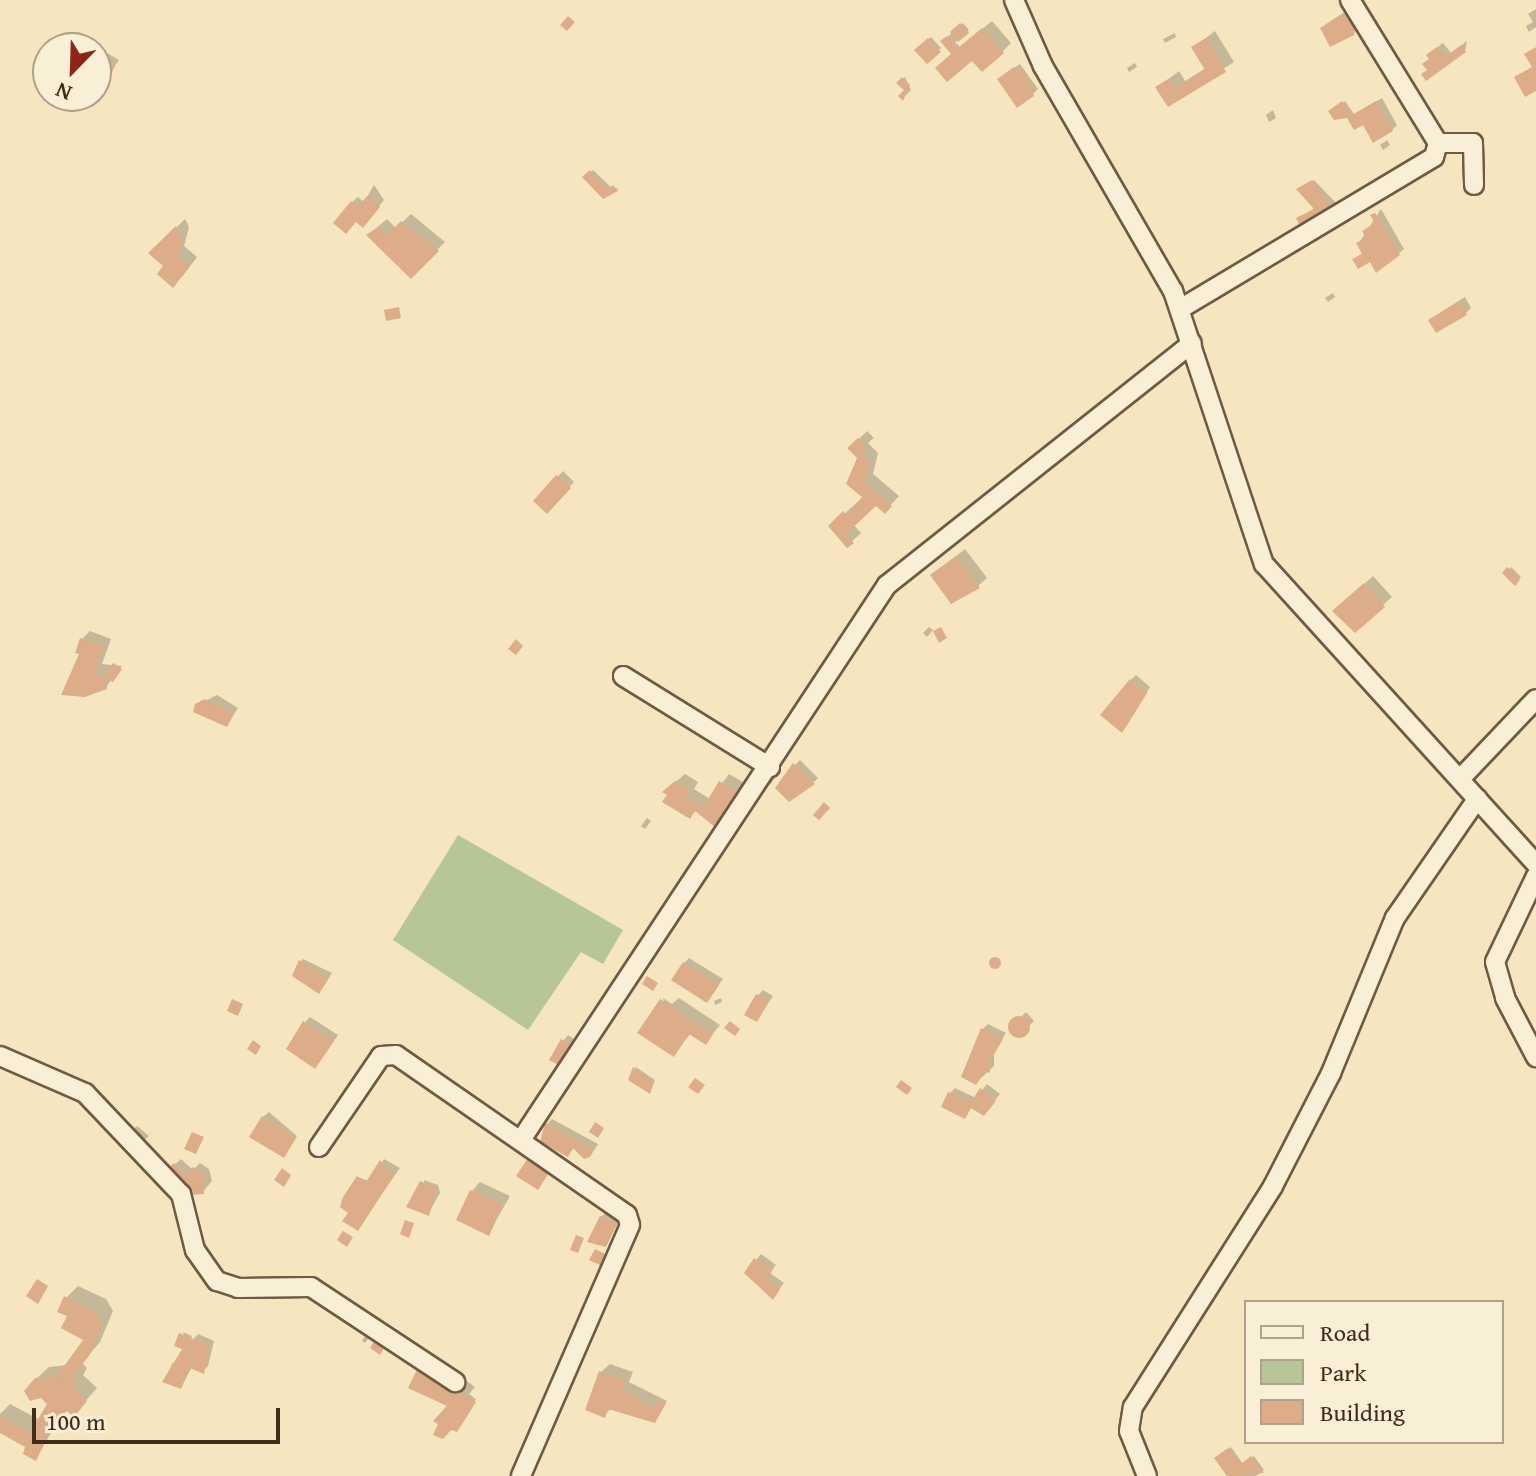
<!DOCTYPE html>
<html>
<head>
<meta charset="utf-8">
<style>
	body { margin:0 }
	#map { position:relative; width:1536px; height:1476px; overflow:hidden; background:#f6e6c0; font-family:"Gentium Book Plus",serif }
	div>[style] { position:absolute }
	.green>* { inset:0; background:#b7c697 }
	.shadow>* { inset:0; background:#0003 }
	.building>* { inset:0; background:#ddac89 }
	.round { border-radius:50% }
	.roads { filter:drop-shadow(2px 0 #705a44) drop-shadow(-2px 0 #705a44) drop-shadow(0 2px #705a44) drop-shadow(0 -2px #705a44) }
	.minor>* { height:18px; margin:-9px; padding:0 9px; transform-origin:9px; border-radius:9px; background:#f9efd6 }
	span { translate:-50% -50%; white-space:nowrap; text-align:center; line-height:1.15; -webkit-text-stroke:6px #f9efd6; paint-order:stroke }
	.legend { position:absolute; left:1244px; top:1300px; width:260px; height:144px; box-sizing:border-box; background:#f9efd6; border:2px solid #b0a18b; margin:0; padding:10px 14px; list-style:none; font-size:24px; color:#432b1a }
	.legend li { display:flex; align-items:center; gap:16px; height:40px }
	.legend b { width:40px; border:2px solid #b0a18b }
	.north { position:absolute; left:32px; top:32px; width:80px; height:80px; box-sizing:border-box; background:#f9efd6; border:2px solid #b0a18b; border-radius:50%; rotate:203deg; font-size:22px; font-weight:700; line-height:32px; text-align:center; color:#432b1a }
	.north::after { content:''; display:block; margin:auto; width:28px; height:36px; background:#8f2418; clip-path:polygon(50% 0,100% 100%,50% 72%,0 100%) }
	.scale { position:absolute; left:32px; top:1408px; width:248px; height:36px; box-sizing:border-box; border:4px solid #432b1a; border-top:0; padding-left:10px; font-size:24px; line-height:28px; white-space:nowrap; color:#432b1a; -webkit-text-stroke:6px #f9efd6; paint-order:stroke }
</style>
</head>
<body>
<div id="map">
	<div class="green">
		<div style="clip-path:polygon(458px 835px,623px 930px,603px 964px,581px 952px,528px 1030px,393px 940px)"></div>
	</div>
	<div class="shadow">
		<div style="clip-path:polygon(1536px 9px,1536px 27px,1529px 32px,1526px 26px,1533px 22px,1528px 14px)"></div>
		<div style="clip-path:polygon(1348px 10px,1359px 27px,1353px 33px,1328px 23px)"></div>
		<div style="clip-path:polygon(992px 21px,1011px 43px,1002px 52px,972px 58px,953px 53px,943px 41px,963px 23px,969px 30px,955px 42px,960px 47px)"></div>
		<div style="clip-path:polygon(1215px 31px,1234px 62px,1168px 105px,1158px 87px,1179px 71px,1185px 81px,1206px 68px,1194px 47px)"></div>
		<div style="clip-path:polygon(1175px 33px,1176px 37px,1165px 43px,1163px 39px)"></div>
		<div style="clip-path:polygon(931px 37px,941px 48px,927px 62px,917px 50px)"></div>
		<div style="clip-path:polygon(1467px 41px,1465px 51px,1429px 69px,1434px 50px,1443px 43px,1451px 53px)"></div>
		<div style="clip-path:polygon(102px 50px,119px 60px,107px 77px,96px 70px)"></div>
		<div style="clip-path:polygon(1135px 63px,1137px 67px,1129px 72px,1127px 68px)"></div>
		<div style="clip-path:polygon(1020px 64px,1038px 89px,1033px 94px,1005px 74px)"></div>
		<div style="clip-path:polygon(905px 77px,911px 90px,903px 98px,907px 90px,899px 83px)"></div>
		<div style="clip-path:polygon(1382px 98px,1397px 125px,1392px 130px,1347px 116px,1342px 119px,1331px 111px,1345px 101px,1354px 114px)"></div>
		<div style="clip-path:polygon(1273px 110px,1276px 118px,1269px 122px,1266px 115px)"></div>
		<div style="clip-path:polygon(1387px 140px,1390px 145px,1383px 150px,1380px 145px)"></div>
		<div style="clip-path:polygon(593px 170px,612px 188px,619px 188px,604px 196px,585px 177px)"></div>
		<div style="clip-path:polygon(1314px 180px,1337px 204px,1299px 219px,1316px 207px,1299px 189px)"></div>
		<div style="clip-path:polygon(374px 185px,384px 200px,368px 220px,352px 202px,358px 197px,364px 202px)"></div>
		<div style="clip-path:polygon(1381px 209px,1404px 249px,1398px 254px,1355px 259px,1364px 252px,1359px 243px)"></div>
		<div style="clip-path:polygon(411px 214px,445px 242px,411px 276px,368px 235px,387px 219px,396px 228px)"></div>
		<div style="clip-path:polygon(185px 219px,189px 227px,184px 246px,197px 257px,182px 277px,151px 253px)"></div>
		<div style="clip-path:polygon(1333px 293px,1335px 297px,1328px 302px,1325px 298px)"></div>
		<div style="clip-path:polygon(1465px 297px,1471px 308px,1466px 313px,1440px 313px)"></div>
		<div style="clip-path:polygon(867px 431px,874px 438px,868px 443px,878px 453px,873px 474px,899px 496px,885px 511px,876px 503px,853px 524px,861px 533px,847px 546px,831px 526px,864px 496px,860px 458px,850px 448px)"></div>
		<div style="clip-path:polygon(563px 471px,574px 482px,547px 512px,535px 501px)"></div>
		<div style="clip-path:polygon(965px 549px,987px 578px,978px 586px,933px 575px)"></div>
		<div style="clip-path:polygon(1511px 567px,1521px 577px,1515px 583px,1505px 573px)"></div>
		<div style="clip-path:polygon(1373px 576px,1392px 597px,1383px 605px,1343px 603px)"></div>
		<div style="clip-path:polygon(929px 627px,933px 630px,927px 637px,923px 633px)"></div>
		<div style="clip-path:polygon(90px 631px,111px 639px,102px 664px,122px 666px,104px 690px,64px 692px,82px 652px,82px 639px)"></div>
		<div style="clip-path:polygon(1136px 675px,1150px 687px,1127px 725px,1131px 680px)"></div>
		<div style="clip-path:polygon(217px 695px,238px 708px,227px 724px,197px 705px)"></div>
		<div style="clip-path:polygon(800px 760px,818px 778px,813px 783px,795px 765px)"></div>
		<div style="clip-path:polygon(685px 774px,698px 782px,694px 789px,710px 799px,729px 774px,751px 787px,715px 824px,696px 810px,690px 817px,674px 787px,665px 791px)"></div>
		<div style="clip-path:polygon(772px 776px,775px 778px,770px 785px,767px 783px)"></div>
		<div style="clip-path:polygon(647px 818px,651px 821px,645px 829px,641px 826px)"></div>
		<div style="clip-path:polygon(689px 958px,723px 979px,707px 1001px,684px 963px)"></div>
		<div style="clip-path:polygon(303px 959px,332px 973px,324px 986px,297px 967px)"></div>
		<div style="clip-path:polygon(763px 990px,773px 996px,757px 1020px,757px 996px)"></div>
		<div style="clip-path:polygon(663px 998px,672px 1004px,679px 998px,720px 1025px,706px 1042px,691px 1033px,673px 1055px)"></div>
		<div style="clip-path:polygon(721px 998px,722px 1002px,715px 1005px,714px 1001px)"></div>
		<div style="clip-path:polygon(1026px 1012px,1034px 1021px,1019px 1036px,1011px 1027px)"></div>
		<div style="clip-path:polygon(310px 1017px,338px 1035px,320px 1061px,305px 1022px)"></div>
		<div style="clip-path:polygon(988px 1024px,1006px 1033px,994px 1053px,994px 1066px,978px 1081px,983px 1029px)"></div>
		<div style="clip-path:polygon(568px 1035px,577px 1041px,567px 1060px,563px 1041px)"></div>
		<div style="clip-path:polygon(636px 1067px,655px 1080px,650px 1092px,635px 1069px)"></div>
		<div style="clip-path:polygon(987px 1084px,1000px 1094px,989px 1108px,972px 1107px,964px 1117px,950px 1093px,955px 1088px,976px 1098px)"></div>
		<div style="clip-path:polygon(269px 1112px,297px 1136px,285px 1153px,263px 1117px)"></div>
		<div style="clip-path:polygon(552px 1119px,598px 1144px,595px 1149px,590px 1155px,575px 1147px,568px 1154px,547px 1124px)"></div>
		<div style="clip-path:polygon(137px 1126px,149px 1136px,143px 1142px,131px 1131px)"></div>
		<div style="clip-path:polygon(181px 1159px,193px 1170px,200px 1163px,209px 1169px,212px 1181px,201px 1194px,174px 1165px)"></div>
		<div style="clip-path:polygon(384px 1159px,400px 1168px,358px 1228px,351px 1212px,358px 1177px,369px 1181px)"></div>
		<div style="clip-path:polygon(424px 1180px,438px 1185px,440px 1193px,428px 1214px)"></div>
		<div style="clip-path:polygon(480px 1182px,510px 1196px,489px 1233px,472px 1191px)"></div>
		<div style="clip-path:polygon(607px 1212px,621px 1218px,605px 1245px,601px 1217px)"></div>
		<div style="clip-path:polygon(761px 1254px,776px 1265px,770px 1273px,784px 1283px,773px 1297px,747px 1272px)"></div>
		<div style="clip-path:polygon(78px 1286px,106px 1299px,113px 1311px,100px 1342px,82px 1363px,87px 1368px,83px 1375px,97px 1388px,74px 1414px,66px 1408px,36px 1458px,28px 1446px,0 1431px,0 1414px,10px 1404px,40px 1420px,49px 1404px,36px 1379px,49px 1367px,67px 1365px,85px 1339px,66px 1298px)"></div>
		<div style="clip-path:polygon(183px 1332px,192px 1336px,189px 1344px,198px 1334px,214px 1341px,208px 1366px,203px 1371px,192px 1367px,181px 1387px,165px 1380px,172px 1364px,187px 1349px)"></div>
		<div style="clip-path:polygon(370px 1336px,365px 1343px,362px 1341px,366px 1335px)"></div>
		<div style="clip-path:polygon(439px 1361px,475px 1387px,469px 1394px,476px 1399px,456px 1430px,436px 1420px,448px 1404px)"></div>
		<div style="clip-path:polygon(610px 1364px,633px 1372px,629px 1382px,667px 1401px,654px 1421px,612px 1408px,604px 1415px,601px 1372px)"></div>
		<div style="clip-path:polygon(1231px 1447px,1243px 1464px,1254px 1456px,1264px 1470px,1256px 1476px,1230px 1476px,1216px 1459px)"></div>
	</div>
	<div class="building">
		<div style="clip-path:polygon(1342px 14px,1348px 22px,1356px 21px,1354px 35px,1330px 47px,1320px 28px)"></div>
		<div style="clip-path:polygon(568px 16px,575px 22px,567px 31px,560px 25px)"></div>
		<div style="clip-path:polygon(960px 23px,969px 33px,958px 42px,950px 32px)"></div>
		<div style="clip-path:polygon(982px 28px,1004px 53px,982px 72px,972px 61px,947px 82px,935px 68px,951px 54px,940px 41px,947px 36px,958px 48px)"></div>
		<div style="clip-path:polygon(928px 38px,941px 52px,927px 64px,914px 50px)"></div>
		<div style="clip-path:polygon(1206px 38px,1226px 72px,1168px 107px,1155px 87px,1170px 78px,1176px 88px,1205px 70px,1191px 47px)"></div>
		<div style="clip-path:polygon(1461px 45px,1466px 52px,1426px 81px,1421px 74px,1427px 70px,1422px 64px,1429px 59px,1426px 55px,1437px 47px,1445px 57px)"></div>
		<div style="clip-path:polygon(1536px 47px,1536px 91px,1525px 97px,1514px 77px,1532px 67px,1524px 54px)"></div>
		<div style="clip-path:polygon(96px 55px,115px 66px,108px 80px,96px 73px)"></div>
		<div style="clip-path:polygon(1014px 67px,1018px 72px,1023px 69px,1034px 96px,1017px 108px,997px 79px)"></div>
		<div style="clip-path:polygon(902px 77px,910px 85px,903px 101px,898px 96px,904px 90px,896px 83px)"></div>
		<div style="clip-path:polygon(1342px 101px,1352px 115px,1376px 101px,1393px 131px,1373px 143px,1363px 125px,1354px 130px,1347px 118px,1334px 120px,1328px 111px)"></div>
		<div style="clip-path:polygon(590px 170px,608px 189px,613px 185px,618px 191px,603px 199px,582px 177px)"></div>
		<div style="clip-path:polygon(1312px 180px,1333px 210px,1302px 230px,1296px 218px,1314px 209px,1296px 189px)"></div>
		<div style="clip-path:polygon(367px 196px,380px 207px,363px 228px,356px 222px,346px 234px,333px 223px,351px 201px,358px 207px)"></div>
		<div style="clip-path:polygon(1375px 213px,1400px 255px,1376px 273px,1370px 262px,1358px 269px,1352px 259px,1362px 254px,1356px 243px,1366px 238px,1362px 231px,1375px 223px,1370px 215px)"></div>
		<div style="clip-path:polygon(401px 221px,439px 251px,411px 279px,366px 235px,378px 227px,387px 235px)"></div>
		<div style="clip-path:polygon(176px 226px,183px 246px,177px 255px,190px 266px,173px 288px,157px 274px,163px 266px,148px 253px)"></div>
		<div style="clip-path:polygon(1459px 301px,1467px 315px,1436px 333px,1428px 320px)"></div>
		<div style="clip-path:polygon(399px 307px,401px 318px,386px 321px,384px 310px)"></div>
		<div style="clip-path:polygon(858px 438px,867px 447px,861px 453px,870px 462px,865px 483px,892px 506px,885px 514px,876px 506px,846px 534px,854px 543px,847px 548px,828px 526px,843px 511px,847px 516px,862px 497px,846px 484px,857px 458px,847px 448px)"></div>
		<div style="clip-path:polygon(556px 475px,571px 488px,547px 514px,533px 501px)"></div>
		<div style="clip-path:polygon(956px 556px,980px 588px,951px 604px,930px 575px)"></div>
		<div style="clip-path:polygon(1507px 567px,1520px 580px,1515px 586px,1502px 573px)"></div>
		<div style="clip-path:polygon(1364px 583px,1385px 607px,1355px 633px,1332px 611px)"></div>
		<div style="clip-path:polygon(941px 627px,947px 638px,939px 643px,933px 631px)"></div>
		<div style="clip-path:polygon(80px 638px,104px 647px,94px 673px,106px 678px,107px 689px,85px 697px,61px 695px,79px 654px,75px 653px)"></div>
		<div style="clip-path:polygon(516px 639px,523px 646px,516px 655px,508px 649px)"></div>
		<div style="clip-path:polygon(113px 663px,122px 669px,113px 682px,104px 676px)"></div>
		<div style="clip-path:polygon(1130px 679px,1147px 693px,1122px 733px,1100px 715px)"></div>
		<div style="clip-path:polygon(205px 699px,234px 714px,227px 727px,193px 712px,195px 704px)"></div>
		<div style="clip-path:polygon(793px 763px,815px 784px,789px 802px,775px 788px)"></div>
		<div style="clip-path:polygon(675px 781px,691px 791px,687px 798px,703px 808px,719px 781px,739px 793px,743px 786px,749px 789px,736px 810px,729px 805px,715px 827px,695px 811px,690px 819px,662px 802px,667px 795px,662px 792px)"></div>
		<div style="clip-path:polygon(824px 802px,830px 808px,819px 820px,813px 815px)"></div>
		<div class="round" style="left:989px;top:957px;width:12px;height:12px"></div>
		<div style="clip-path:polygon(299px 960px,328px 979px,319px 994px,292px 976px)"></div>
		<div style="clip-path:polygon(683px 962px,719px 985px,707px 1003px,671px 980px)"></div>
		<div style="clip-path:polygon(647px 976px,658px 983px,653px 991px,642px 984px)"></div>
		<div style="clip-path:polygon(756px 994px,769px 1001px,757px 1022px,744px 1015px)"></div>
		<div style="clip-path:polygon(232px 999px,243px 1004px,238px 1016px,227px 1011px)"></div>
		<div style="clip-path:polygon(660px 999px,713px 1034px,706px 1045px,689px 1034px,674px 1057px,637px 1033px)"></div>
		<div class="round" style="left:1008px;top:1016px;width:22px;height:22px"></div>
		<div style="clip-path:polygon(303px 1021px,334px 1041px,315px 1069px,286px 1049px)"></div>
		<div style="clip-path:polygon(730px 1021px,740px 1029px,735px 1036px,724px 1028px)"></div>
		<div style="clip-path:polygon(981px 1028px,1003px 1039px,990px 1061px,990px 1073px,985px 1071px,976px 1085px,961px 1077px)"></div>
		<div style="clip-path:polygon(561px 1039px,573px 1046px,562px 1067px,549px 1060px)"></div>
		<div style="clip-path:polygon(253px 1040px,261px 1046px,256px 1055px,247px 1049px)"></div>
		<div style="clip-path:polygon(633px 1067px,654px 1082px,650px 1094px,628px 1080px)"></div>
		<div style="clip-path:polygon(695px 1078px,705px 1085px,698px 1094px,688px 1087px)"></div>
		<div style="clip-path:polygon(901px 1080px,912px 1088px,907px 1095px,896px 1087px)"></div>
		<div style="clip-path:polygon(980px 1088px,996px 1101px,984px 1116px,971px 1108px,965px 1119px,941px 1107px,948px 1092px,971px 1102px)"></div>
		<div style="clip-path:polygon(262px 1116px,296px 1138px,284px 1158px,249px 1137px)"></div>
		<div style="clip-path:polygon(595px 1122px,604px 1128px,598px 1138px,589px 1132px)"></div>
		<div style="clip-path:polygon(545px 1123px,594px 1150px,590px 1157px,584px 1159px,573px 1148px,568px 1157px,540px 1142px)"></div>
		<div style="clip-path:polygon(192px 1132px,204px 1137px,196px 1154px,184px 1149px)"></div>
		<div style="clip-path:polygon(530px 1155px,552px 1168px,538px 1190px,516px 1176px)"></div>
		<div style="clip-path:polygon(380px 1160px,393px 1177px,358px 1231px,342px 1221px,348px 1213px,340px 1207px,343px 1197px,357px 1176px,366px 1182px)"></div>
		<div style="clip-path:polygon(174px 1163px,186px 1174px,193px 1167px,205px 1174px,204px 1194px,188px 1195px,166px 1170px)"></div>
		<div style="clip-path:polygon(282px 1168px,291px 1175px,284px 1187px,274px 1180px)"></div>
		<div style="clip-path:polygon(420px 1181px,437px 1188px,429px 1216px,406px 1207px)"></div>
		<div style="clip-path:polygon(470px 1190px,503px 1205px,489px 1236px,456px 1220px)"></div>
		<div style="clip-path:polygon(600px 1216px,617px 1224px,606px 1247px,587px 1242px)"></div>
		<div style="clip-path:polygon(405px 1220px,414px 1223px,409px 1238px,400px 1234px)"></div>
		<div style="clip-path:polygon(343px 1231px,353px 1237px,347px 1247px,337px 1240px)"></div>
		<div style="clip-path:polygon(576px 1235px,584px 1238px,578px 1253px,570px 1250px)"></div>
		<div style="clip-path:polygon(595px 1249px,605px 1254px,600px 1265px,589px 1260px)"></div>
		<div style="clip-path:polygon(754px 1258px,772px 1271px,766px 1279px,780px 1289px,773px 1300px,744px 1273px)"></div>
		<div style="clip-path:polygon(37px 1279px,48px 1286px,38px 1304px,26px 1296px)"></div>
		<div style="clip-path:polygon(64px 1296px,94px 1311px,103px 1324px,89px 1356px,72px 1376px,77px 1380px,72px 1388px,87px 1401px,74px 1417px,67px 1411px,54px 1424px,36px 1461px,23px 1454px,25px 1447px,0 1433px,0 1417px,30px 1433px,47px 1404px,41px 1398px,30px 1401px,24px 1391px,35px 1378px,57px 1376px,83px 1340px,61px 1328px,67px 1316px,57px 1312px)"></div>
		<div style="clip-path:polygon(179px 1333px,210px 1346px,204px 1374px,190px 1368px,181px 1389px,162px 1382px,182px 1349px,174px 1346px)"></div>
		<div style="clip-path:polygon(375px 1339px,388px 1340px,380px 1355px,370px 1348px)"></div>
		<div style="clip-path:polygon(420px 1363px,476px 1402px,457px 1432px,451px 1430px,443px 1439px,433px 1435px,438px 1424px,433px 1421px,447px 1406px,408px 1388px)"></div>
		<div style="clip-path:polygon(599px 1371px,626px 1381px,622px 1391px,643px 1399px,641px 1403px,655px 1408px,658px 1400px,666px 1403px,655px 1423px,608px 1409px,605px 1418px,585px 1410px)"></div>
		<div style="clip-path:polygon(1228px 1448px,1241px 1464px,1251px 1456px,1264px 1473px,1227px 1476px,1214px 1458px)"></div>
	</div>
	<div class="roads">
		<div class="minor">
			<div style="left:1014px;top:0;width:72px;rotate:66.3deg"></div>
			<div style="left:1043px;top:66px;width:260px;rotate:60deg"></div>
			<div style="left:1173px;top:291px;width:288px;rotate:71.6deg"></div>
			<div style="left:1264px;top:564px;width:405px;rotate:47.8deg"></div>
			<div style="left:1438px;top:143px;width:35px"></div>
			<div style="left:1473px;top:143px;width:42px;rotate:88.6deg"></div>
			<div style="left:1180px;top:309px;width:296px;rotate:-30.9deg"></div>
			<div style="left:1434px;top:157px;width:15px;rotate:-74deg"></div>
			<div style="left:1438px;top:143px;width:168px;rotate:-121.6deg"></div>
			<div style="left:623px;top:676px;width:173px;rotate:31.8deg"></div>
			<div style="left:1460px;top:779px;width:110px;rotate:-46.5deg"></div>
			<div style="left:1536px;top:876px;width:95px;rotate:115.5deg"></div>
			<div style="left:1495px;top:962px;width:37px;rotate:74deg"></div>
			<div style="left:1505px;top:998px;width:67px;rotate:62.3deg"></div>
			<div style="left:0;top:1056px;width:93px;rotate:23.5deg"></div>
			<div style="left:85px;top:1093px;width:139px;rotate:46.5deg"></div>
			<div style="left:181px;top:1194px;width:58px;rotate:76deg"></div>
			<div style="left:195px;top:1250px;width:38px;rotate:55deg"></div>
			<div style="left:217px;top:1281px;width:22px;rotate:18deg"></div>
			<div style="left:238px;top:1288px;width:73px;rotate:-0.8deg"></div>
			<div style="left:311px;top:1287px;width:173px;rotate:33.4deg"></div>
			<div style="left:521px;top:1140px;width:665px;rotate:-56.6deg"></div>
			<div style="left:887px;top:585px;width:389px;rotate:-38.4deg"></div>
			<div style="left:319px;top:1147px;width:110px;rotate:-55.7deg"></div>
			<div style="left:381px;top:1056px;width:15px;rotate:-4deg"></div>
			<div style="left:396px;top:1055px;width:281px;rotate:34.7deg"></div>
			<div style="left:627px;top:1215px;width:10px;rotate:73deg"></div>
			<div style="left:630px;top:1225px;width:274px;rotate:113.5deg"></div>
			<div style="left:1147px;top:1476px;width:48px;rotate:-111.8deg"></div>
			<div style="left:1129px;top:1431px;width:24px;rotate:-81deg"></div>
			<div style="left:1133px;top:1407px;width:262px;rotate:-57.6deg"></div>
			<div style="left:1273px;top:1186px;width:127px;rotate:-62.8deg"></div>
			<div style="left:1331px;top:1073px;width:168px;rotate:-67.6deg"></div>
			<div style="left:1395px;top:918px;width:145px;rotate:-55.4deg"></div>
		</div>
	</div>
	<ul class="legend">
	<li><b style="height:10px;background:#f9efd6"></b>Road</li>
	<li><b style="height:22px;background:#b7c697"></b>Park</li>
	<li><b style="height:22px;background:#ddac89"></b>Building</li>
	</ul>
	<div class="north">N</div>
	<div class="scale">100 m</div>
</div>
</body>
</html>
